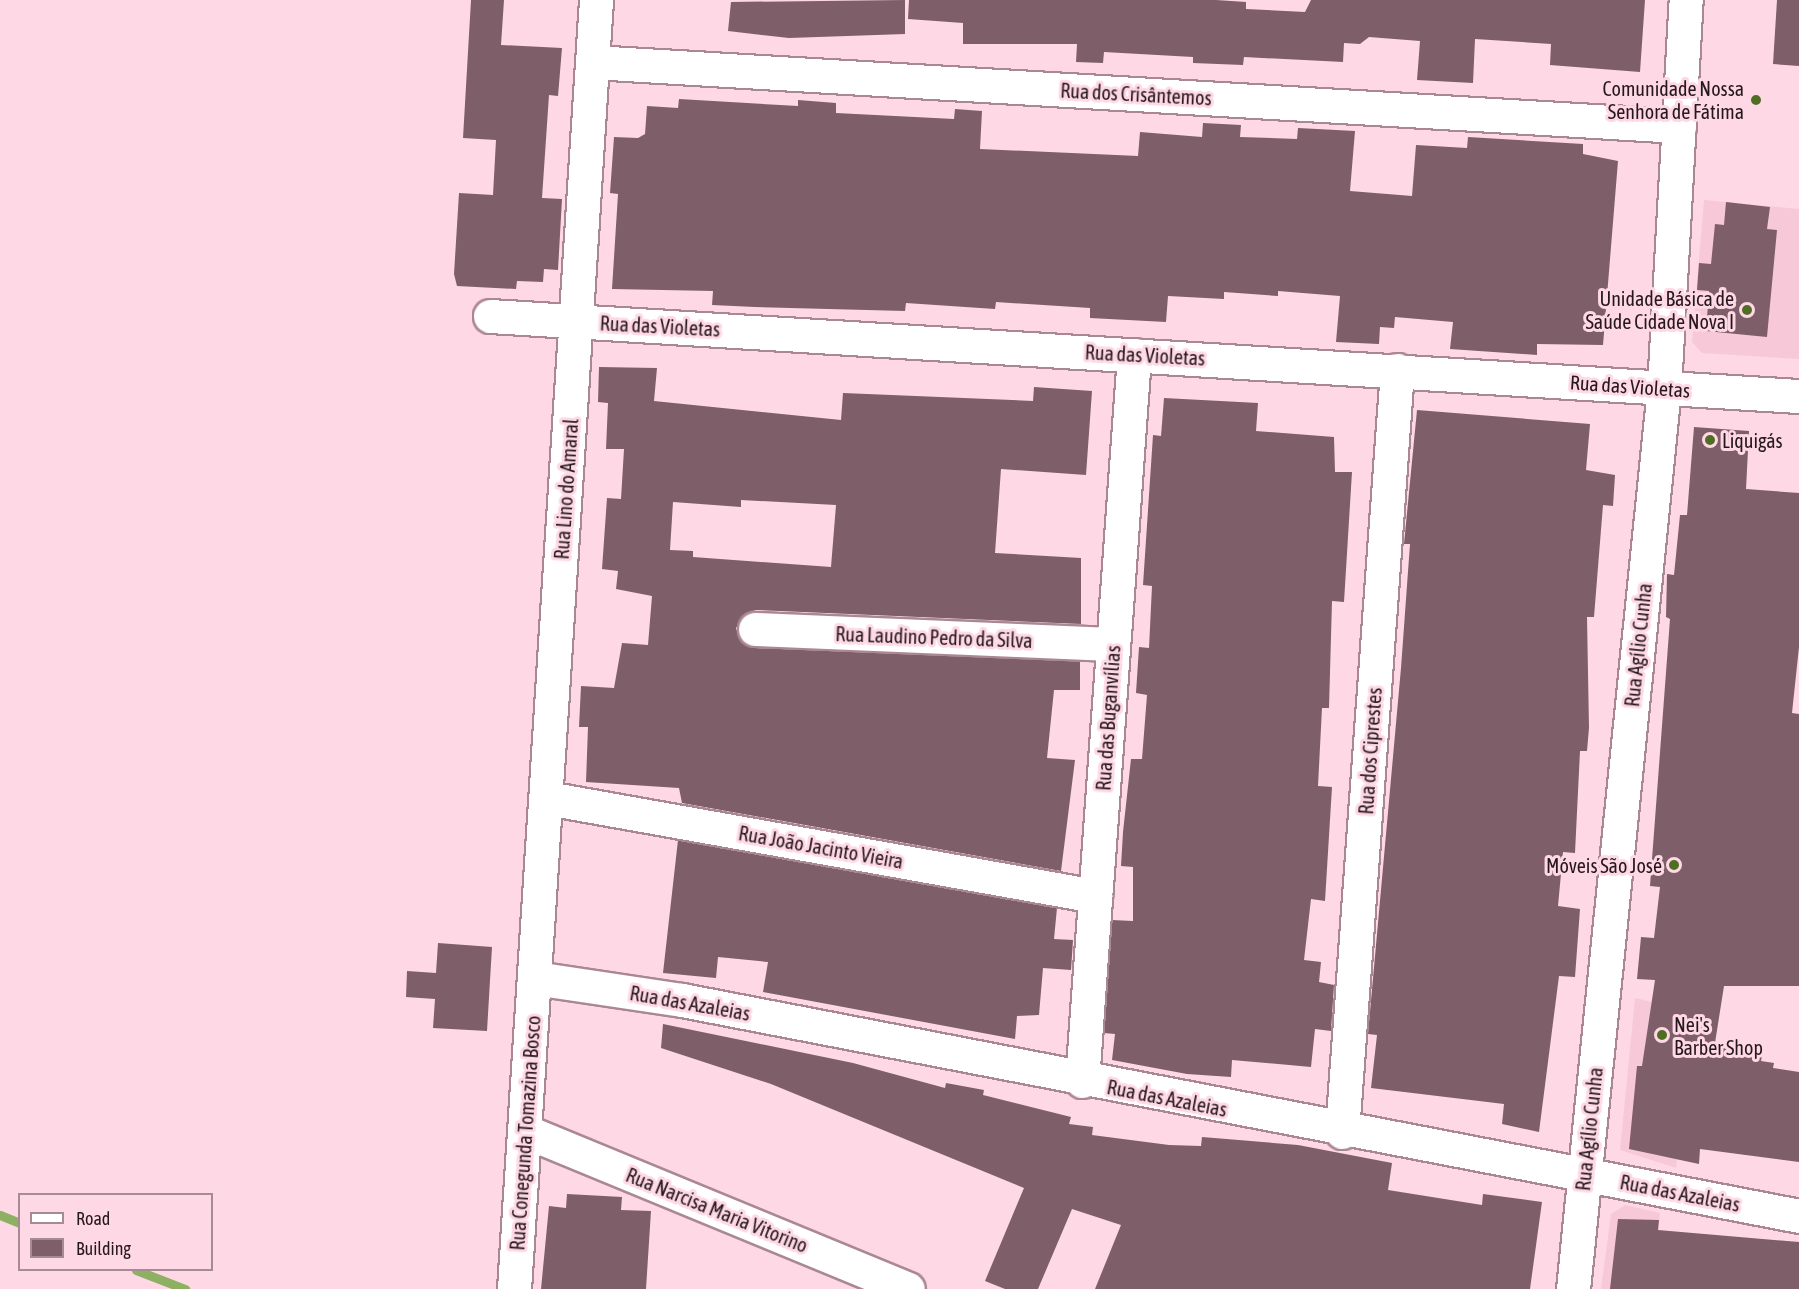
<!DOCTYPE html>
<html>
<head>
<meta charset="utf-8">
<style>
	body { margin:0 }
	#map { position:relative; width:1799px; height:1289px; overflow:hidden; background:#fed8e4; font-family:"Asap Condensed",sans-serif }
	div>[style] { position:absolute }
	.built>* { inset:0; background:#f7c9d8 }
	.stream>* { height:9px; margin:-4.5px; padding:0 4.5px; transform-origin:4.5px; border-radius:4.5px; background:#8db062 }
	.building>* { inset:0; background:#7e5e69 }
	.roads { filter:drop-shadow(2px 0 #aa8893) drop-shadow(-2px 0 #aa8893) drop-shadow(0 2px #aa8893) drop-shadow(0 -2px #aa8893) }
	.minor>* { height:33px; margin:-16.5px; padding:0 16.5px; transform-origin:16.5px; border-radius:16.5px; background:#fff }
	.major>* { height:33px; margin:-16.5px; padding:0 16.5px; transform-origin:16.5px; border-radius:16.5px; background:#fff }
	.dots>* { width:16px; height:16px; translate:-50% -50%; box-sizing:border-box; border:3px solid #fed8e4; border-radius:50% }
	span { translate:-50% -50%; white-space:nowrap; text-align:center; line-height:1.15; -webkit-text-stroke:6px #fed8e4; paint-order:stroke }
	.poi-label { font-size:20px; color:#25181c }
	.right { translate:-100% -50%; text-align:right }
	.left { translate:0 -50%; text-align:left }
	.street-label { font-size:20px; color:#25181c }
	.legend { position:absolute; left:18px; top:1193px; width:195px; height:78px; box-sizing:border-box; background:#fed8e4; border:2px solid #a78b94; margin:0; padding:8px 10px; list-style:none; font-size:18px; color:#25181c }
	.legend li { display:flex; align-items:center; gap:12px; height:30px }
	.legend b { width:30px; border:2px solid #a78b94 }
</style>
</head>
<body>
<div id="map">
	<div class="built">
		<div style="clip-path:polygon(1704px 200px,1799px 209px,1799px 359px,1702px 353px,1692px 342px)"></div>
		<div style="clip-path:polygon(1635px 998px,1652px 1002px,1686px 1073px,1676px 1168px,1620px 1150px)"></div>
		<div style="clip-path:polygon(1625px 1205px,1660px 1213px,1652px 1289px,1601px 1289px,1611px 1214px)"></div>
	</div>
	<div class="stream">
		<div style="left:0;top:1215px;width:22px;rotate:22deg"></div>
		<div style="left:136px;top:1270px;width:53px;rotate:21.2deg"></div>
	</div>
	<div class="building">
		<div style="clip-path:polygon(471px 0,504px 0,501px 45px,562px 48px,558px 96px,549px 95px,542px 198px,562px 199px,558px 270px,544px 269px,543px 282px,517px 281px,516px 289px,457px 286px,454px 274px,459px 193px,493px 195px,496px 140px,463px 138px)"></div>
		<div style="clip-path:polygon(905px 0,905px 34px,789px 38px,728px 31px,731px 2px)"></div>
		<div style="clip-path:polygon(909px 0,1216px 0,1246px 2px,1246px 9px,1305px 12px,1311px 0,1645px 0,1640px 72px,1550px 65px,1551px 44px,1475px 39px,1473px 83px,1417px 80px,1420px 41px,1369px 37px,1360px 44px,1344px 43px,1343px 62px,1244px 57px,1243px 65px,1193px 63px,1193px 57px,1104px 52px,1103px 63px,1076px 62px,1077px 44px,963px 44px,963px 23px,908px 19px)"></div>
		<div style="clip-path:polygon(1777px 0,1799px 0,1799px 66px,1773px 64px)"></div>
		<div style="clip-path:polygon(679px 99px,798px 106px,798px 100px,836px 103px,836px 113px,954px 119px,955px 109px,982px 111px,980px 149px,1138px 156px,1140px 132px,1202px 137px,1203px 123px,1241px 125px,1240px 137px,1297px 139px,1298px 128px,1355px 131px,1350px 191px,1412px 196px,1416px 145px,1467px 148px,1468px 137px,1583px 144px,1583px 154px,1618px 161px,1603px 345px,1537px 344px,1537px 355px,1450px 349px,1453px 322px,1395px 317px,1394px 328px,1380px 327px,1379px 344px,1336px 342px,1340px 296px,1278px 291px,1278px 296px,1224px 292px,1224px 299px,1168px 296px,1166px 322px,1090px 318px,1090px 308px,996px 302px,995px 309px,906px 303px,905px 311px,755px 307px,712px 305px,713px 291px,612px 289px,618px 194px,610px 193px,614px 137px,638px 138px,645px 134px,647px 106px,678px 108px)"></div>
		<div style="clip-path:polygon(1726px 202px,1770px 207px,1767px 229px,1777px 230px,1767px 337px,1706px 331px,1709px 291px,1697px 290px,1699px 263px,1711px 264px,1715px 224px,1724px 225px)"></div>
		<div style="clip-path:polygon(evenodd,599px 367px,657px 368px,654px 401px,841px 420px,843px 393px,1033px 401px,1034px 387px,1092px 391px,1086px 475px,1001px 469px,995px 553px,1081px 558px,1081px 624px,756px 610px,746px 613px,736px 628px,739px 638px,754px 648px,1080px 661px,1080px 690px,1054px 690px,1047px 758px,1075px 760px,1061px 871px,682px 803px,679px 788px,586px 782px,588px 727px,579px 727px,581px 686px,614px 688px,622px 643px,648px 645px,652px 596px,616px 589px,618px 571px,602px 569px,607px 498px,621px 499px,624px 449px,606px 449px,608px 403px,598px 402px,599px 367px,741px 500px,836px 505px,831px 567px,693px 557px,693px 551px,670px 550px,673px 502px,741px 507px,741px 500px)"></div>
		<div style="clip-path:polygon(1164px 398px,1258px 403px,1256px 431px,1334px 437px,1335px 472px,1352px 472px,1344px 602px,1332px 601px,1329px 708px,1322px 708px,1318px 786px,1332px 787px,1325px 901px,1311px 899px,1304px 960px,1321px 962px,1319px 982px,1334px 985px,1331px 1031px,1315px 1029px,1311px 1067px,1232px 1060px,1231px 1077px,1187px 1074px,1112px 1060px,1115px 1034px,1104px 1033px,1112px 920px,1133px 921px,1133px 867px,1121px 866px,1123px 832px,1131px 759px,1142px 759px,1147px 695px,1136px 693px,1139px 647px,1149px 648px,1152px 586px,1143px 585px,1153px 435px,1161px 436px)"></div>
		<div style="clip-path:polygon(1417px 410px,1590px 424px,1586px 470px,1615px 475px,1613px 506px,1603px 505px,1594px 617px,1587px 617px,1589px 728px,1587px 751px,1580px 751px,1575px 853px,1563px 852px,1558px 906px,1580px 909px,1575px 977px,1559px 976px,1539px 1132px,1502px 1124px,1504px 1104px,1371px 1088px,1377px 1035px,1368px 1034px,1401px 668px,1410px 544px,1404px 544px)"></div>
		<div style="clip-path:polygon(1694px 427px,1749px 431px,1746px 489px,1799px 493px,1799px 647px,1792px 713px,1799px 714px,1799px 986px,1724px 986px,1715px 1043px,1763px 1051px,1761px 1061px,1774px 1063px,1773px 1068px,1799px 1072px,1799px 1162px,1700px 1149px,1699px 1164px,1629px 1149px,1637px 1066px,1642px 1066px,1655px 980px,1637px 979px,1641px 937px,1654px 938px,1660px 887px,1650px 886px,1670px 619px,1666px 617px,1667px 574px,1674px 575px,1680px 515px,1687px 515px)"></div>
		<div style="clip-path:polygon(678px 840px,1057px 908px,1054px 939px,1073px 940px,1071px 970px,1043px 968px,1039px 1015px,1017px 1016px,1015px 1039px,763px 992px,768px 962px,718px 957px,716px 978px,663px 973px)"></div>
		<div style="clip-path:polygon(438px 943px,492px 947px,487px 1031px,433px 1028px,435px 999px,406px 997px,407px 971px,436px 973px)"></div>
		<div style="clip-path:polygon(663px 1024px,853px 1063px,945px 1088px,946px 1083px,984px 1090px,983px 1095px,1071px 1117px,1069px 1124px,1093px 1127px,1092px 1135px,1169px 1145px,1201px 1146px,1202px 1137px,1298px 1145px,1392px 1163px,1388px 1190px,1482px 1205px,1483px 1194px,1542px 1202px,1530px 1289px,1095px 1289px,1121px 1225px,1072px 1209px,1038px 1289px,1005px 1289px,985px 1281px,1024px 1188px,771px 1084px,661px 1048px)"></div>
		<div style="clip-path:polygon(567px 1194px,622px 1197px,621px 1210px,651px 1211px,646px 1289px,541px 1289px,549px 1206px,566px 1208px)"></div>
		<div style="clip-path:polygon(1618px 1219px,1659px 1220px,1658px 1230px,1799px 1242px,1799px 1289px,1610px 1289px)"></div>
	</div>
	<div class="roads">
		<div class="minor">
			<div style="left:592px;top:62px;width:1089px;rotate:3.37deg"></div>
			<div style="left:490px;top:316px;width:1311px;rotate:3.5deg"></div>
			<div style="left:755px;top:629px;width:358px;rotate:2.4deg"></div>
			<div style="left:547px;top:798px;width:557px;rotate:10.14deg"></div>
			<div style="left:535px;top:978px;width:149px;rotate:8.5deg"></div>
			<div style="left:682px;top:1000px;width:1138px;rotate:10.94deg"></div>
			<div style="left:1082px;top:1081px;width:728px;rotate:-85.9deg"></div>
			<div style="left:525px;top:1131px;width:414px;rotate:22.4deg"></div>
			<div style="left:1342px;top:1132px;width:764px;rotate:-85.87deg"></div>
			<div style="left:514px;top:1289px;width:1292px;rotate:-86.36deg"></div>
		</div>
		<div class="major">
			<div style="left:1573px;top:1289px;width:906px;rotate:-84.23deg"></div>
			<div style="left:1664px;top:388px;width:389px;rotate:-86.8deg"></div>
		</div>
	</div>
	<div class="dots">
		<div style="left:1756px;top:100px;background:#506e23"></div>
		<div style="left:1747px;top:310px;background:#506e23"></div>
		<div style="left:1710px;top:440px;background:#506e23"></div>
		<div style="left:1674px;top:865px;background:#506e23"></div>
		<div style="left:1662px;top:1035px;background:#506e23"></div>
	</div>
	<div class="poi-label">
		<span class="right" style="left:1744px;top:100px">Comunidade Nossa<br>Senhora de Fátima</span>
		<span class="right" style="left:1734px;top:310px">Unidade Básica de<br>Saúde Cidade Nova I</span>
		<span class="left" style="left:1722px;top:440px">Liquigás</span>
		<span class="right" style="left:1662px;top:865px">Móveis São José</span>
		<span class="left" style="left:1674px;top:1036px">Nei's<br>Barber Shop</span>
	</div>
	<div class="street-label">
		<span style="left:1136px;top:94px;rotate:3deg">Rua dos Crisântemos</span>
		<span style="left:660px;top:326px;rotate:3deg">Rua das Violetas</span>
		<span style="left:1145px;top:355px;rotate:3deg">Rua das Violetas</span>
		<span style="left:1630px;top:386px;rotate:4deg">Rua das Violetas</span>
		<span style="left:566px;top:489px;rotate:-86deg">Rua Lino do Amaral</span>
		<span style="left:934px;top:637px;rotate:2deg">Rua Laudino Pedro da Silva</span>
		<span style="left:1638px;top:645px;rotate:-84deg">Rua Agílio Cunha</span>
		<span style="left:1108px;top:718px;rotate:-86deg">Rua das Buganvílias</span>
		<span style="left:1370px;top:751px;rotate:-86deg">Rua dos Ciprestes</span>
		<span style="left:821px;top:847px;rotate:10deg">Rua João Jacinto Vieira</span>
		<span style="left:690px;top:1003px;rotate:10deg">Rua das Azaleias</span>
		<span style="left:1167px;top:1098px;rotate:11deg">Rua das Azaleias</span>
		<span style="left:1589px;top:1129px;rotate:-84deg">Rua Agílio Cunha</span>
		<span style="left:525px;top:1133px;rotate:-86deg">Rua Conegunda Tomazina Bosco</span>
		<span style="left:1680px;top:1193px;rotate:11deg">Rua das Azaleias</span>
		<span style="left:717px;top:1210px;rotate:22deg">Rua Narcisa Maria Vitorino</span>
	</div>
	<ul class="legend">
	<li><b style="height:8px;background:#fff"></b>Road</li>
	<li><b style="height:16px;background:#7e5e69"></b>Building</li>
	</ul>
</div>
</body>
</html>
